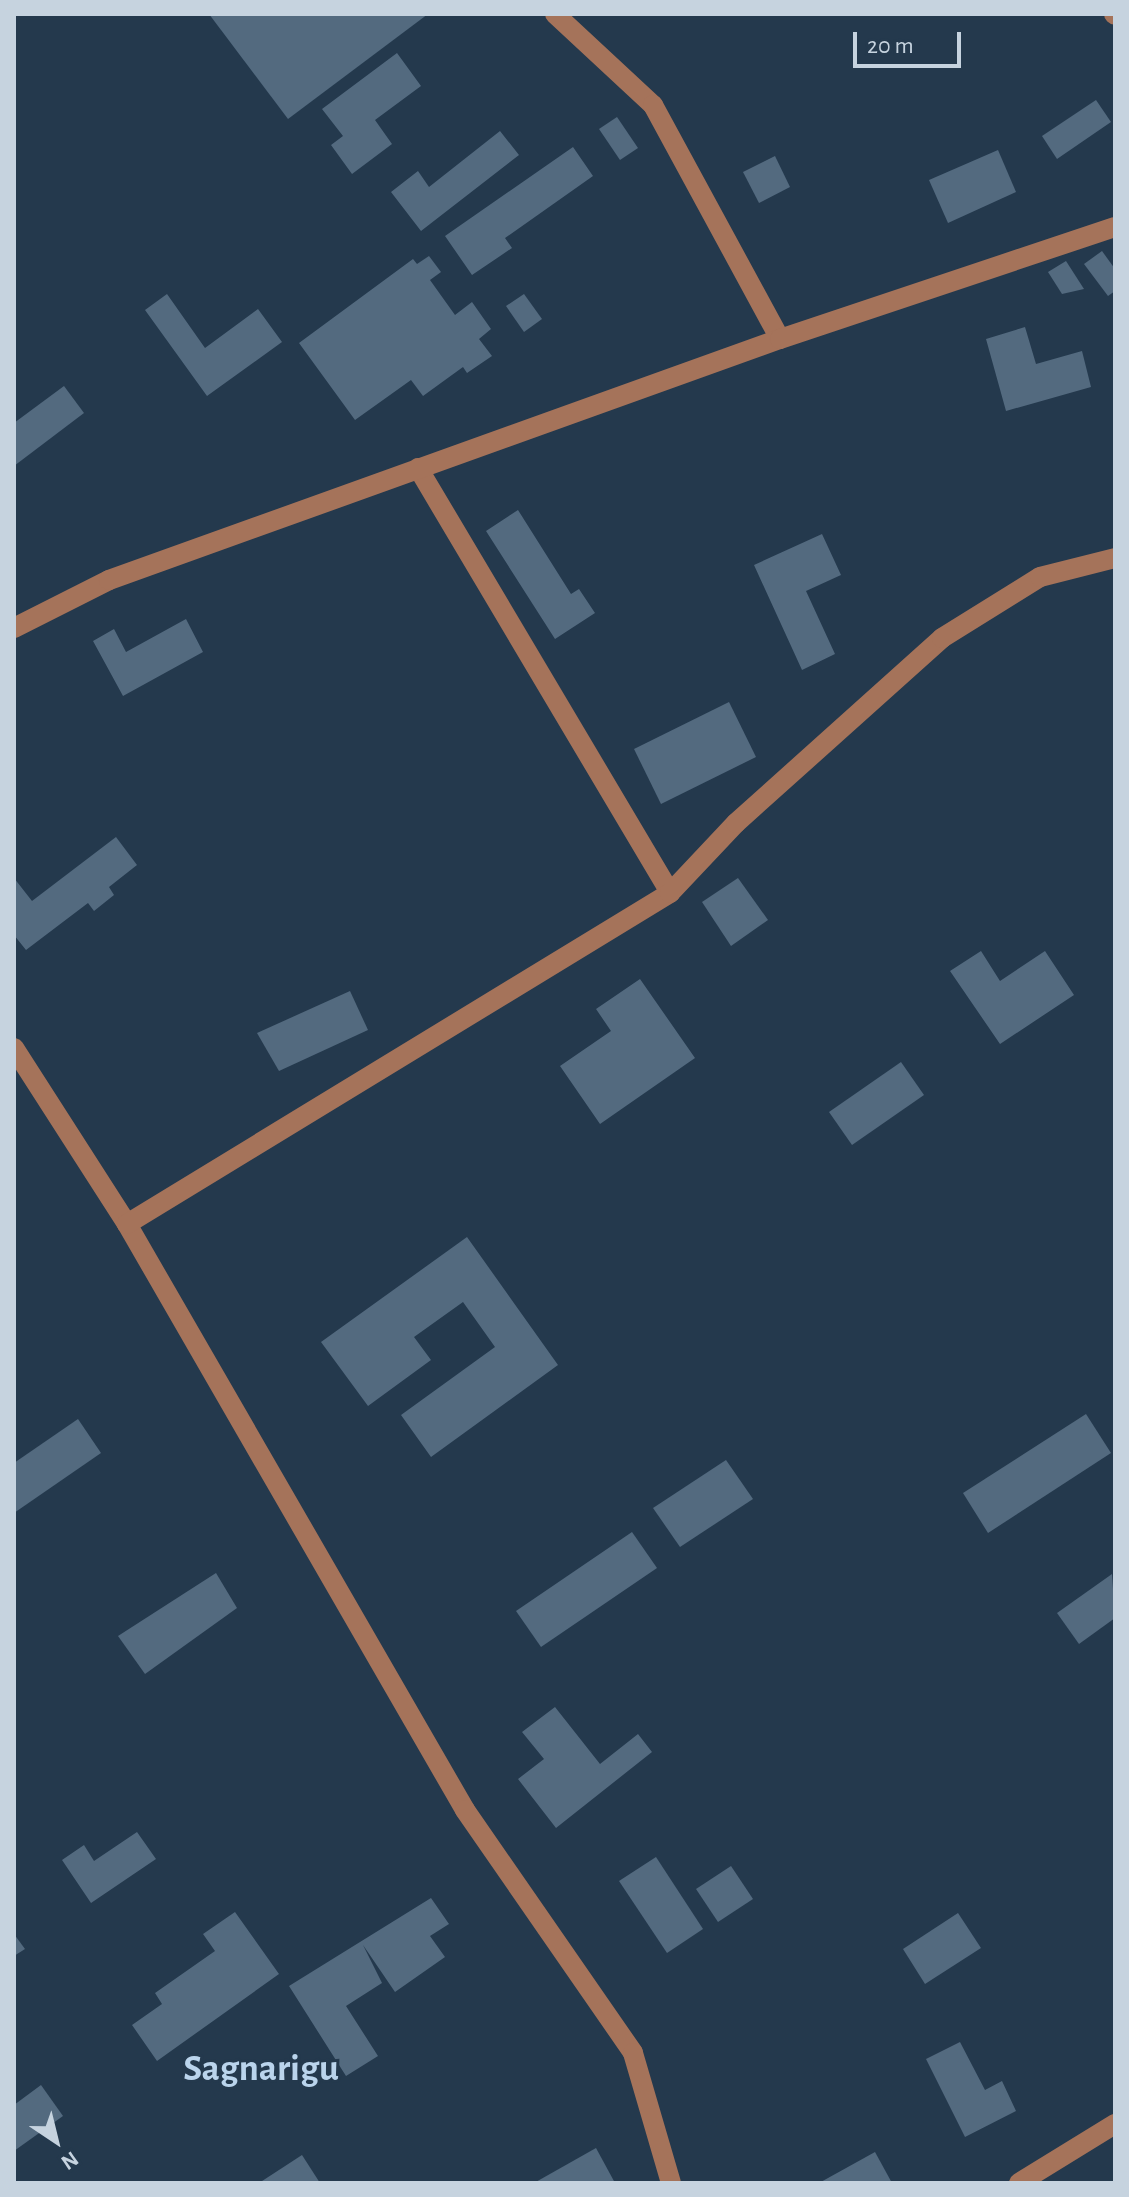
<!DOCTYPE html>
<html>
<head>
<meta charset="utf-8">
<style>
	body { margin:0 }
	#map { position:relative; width:1129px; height:2197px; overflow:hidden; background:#24394d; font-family:"Alegreya Sans",sans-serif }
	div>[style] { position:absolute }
	.building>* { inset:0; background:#536a7f }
	.minor>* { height:20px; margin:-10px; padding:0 10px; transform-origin:10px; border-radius:10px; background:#a5735a }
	span { translate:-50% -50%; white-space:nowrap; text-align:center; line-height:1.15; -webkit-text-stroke:6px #24394d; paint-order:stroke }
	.district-label { font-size:38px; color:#bad4ec; font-weight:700 }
	.frame { position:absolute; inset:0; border:16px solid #c6d3df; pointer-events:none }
	.north { position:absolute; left:16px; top:2101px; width:80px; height:80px; -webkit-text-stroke:6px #24394d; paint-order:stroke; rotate:145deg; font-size:22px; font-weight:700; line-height:32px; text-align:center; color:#c6d3df }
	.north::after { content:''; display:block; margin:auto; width:28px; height:36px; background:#c6d3df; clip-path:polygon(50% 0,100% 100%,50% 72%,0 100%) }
	.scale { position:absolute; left:853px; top:32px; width:108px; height:36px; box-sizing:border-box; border:4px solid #c6d3df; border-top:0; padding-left:10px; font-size:24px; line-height:28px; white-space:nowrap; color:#c6d3df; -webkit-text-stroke:6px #24394d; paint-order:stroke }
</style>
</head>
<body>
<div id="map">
	<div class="building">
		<div style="clip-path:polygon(209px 14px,428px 14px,288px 119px)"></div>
		<div style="clip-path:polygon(397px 53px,421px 86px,375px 120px,392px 144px,352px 174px,331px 145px,343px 136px,322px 109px)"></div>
		<div style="clip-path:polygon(1096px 100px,1111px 122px,1057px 159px,1042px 136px)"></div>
		<div style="clip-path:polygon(617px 117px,638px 148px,620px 160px,599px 129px)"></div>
		<div style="clip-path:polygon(500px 131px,519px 155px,421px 231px,391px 192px,418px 171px,429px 187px)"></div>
		<div style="clip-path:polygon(573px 147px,593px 176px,505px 238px,512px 248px,472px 275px,445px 236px)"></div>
		<div style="clip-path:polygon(998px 150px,1016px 192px,948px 223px,929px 180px)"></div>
		<div style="clip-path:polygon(775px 156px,790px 187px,759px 203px,743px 172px)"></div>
		<div style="clip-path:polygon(1102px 251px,1115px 269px,1115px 291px,1108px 296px,1084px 264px)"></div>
		<div style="clip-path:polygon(429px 256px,441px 272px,430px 280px,455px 315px,472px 302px,491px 329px,479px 339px,492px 356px,467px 373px,463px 367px,423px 396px,411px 380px,355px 420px,299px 343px,413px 259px,417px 264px)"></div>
		<div style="clip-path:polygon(1066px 261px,1084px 289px,1062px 294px,1048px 272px)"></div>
		<div style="clip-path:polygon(167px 294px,205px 348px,258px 309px,282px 342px,207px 396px,145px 310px)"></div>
		<div style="clip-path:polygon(524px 294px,542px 319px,524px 332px,506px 306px)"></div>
		<div style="clip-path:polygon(1025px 327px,1036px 364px,1082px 351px,1091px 387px,1006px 411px,986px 339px)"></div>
		<div style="clip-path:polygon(64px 386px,84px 413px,14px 466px,14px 423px)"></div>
		<div style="clip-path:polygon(518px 510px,571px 594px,579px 589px,595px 613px,555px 639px,486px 531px)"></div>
		<div style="clip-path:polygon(822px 534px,841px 575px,806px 591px,835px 654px,802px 670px,754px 565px)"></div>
		<div style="clip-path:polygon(186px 619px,203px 652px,123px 696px,93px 641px,114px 629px,126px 652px)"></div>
		<div style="clip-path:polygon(729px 702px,756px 757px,661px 804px,634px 749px)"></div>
		<div style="clip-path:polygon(116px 837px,137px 865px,109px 887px,114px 895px,94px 911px,88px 903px,26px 950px,14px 935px,14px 878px,32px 901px)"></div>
		<div style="clip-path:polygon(738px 878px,768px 920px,731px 946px,702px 902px)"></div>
		<div style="clip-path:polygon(981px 951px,1000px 981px,1045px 951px,1074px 995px,1000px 1044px,950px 971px)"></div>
		<div style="clip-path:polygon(640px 979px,695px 1058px,600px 1124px,560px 1066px,611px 1031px,596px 1009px)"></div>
		<div style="clip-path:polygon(350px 991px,368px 1030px,279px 1071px,257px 1033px)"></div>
		<div style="clip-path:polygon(901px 1062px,924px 1095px,852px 1145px,829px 1112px)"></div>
		<div style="clip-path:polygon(467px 1237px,558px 1365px,431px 1457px,401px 1415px,495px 1347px,463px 1302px,414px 1337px,431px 1360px,368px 1406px,321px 1342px)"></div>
		<div style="clip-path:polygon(1086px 1414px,1111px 1453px,988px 1533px,963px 1493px)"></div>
		<div style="clip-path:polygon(78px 1419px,101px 1453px,14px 1513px,14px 1463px)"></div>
		<div style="clip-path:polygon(726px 1460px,753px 1499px,680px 1547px,653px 1508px)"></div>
		<div style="clip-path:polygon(632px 1532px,657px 1568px,541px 1647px,516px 1611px)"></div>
		<div style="clip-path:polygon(216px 1573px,237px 1608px,145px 1674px,118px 1636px)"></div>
		<div style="clip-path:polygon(1112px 1574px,1115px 1618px,1079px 1644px,1057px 1613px)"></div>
		<div style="clip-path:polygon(555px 1707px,600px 1764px,638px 1734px,652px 1752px,556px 1828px,518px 1779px,544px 1759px,522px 1732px)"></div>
		<div style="clip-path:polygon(137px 1832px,156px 1859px,91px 1903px,62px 1860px,84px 1845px,94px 1861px)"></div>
		<div style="clip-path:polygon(656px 1857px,703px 1929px,667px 1953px,619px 1881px)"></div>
		<div style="clip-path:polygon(731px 1866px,753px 1899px,718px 1922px,696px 1889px)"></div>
		<div style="clip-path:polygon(431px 1898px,449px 1924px,430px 1936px,445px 1957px,395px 1992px,363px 1945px,382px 1983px,346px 2006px,378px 2056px,346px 2076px,289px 1986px)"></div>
		<div style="clip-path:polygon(235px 1912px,279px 1974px,157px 2061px,132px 2025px,162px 2004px,155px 1993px,215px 1951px,203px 1934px)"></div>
		<div style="clip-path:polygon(958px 1913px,981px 1948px,925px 1984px,903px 1949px)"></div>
		<div style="clip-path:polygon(14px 1934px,25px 1949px,14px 1956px)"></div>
		<div style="clip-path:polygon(960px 2042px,985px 2090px,1002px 2081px,1016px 2111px,965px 2137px,926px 2059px)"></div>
		<div style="clip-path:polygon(41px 2085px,63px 2116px,14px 2151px,14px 2105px)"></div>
		<div style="clip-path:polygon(596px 2148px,615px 2183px,534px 2183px)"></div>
		<div style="clip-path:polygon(875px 2152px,892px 2183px,819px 2183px)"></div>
		<div style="clip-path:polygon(302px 2155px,320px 2183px,259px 2183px)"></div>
	</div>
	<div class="minor">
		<div style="left:555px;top:14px;width:134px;rotate:42.9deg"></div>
		<div style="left:653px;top:105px;width:266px;rotate:61.5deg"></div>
		<div style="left:1114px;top:14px;width:1px;rotate:45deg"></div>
		<div style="left:418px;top:468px;width:494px;rotate:59.3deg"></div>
		<div style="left:14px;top:628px;width:106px;rotate:-26.8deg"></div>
		<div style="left:109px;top:580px;width:713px;rotate:-19.76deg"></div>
		<div style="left:780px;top:339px;width:353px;rotate:-18.5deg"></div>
		<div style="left:14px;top:1048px;width:209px;rotate:57.3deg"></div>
		<div style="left:127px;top:1224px;width:676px;rotate:60.02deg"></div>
		<div style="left:465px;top:1810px;width:295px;rotate:55.3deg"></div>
		<div style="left:633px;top:2053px;width:135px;rotate:73.7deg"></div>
		<div style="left:127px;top:1224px;width:636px;rotate:-31.37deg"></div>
		<div style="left:670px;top:893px;width:96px;rotate:-46.7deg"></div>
		<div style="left:736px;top:823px;width:277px;rotate:-41.9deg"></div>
		<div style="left:942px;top:638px;width:115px;rotate:-31.9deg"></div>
		<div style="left:1040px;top:577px;width:77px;rotate:-14.2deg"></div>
		<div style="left:1019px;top:2183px;width:113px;rotate:-31.6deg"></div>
	</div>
	<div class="district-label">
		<span style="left:261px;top:2070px">Sagnarigu</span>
	</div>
	<div class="frame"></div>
	<div class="north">N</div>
	<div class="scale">20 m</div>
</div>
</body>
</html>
